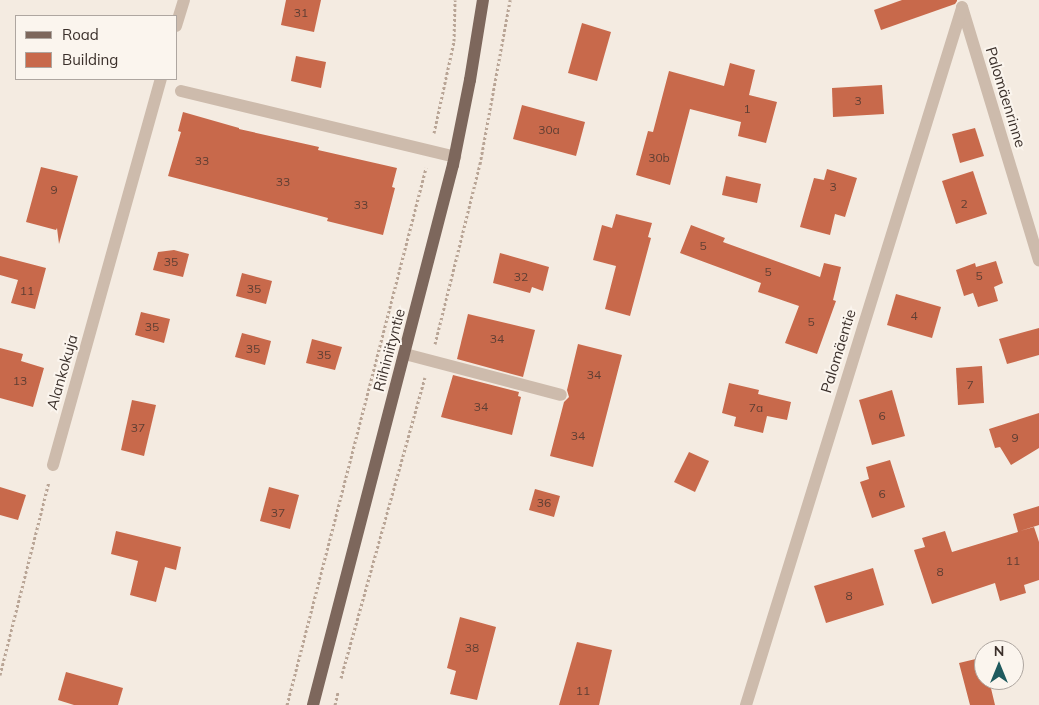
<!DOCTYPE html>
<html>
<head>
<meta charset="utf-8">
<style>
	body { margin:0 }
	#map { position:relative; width:1039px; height:705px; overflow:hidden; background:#f4ebe1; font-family:Mulish,sans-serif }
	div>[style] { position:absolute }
	.building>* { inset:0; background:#c8694b }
	.path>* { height:3px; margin-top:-1.5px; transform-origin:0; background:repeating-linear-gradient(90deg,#b9a596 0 2.5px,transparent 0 5px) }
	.lane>* { height:12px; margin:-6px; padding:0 6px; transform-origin:6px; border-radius:6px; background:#cdbbac }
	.street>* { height:12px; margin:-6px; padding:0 6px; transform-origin:6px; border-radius:6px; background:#cdbbac }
	.primary>* { height:12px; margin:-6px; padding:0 6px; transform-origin:6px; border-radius:6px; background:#7d675c }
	span { translate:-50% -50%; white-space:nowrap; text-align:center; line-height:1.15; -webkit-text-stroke:4px #fbf5ee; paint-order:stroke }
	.number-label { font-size:12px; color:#5e3e33 }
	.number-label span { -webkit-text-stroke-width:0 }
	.street-label { font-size:15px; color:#3b302b }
	.legend { position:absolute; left:15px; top:15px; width:162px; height:65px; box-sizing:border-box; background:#fbf5ee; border:1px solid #aea6a0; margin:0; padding:6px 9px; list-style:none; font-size:15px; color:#3b302b }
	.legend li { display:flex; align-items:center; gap:10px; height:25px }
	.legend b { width:25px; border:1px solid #aea6a0 }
	.north { position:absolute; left:974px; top:640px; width:50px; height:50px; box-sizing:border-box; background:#fbf5ee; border:1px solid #aea6a0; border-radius:50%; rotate:0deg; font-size:14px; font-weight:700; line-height:20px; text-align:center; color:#3b302b }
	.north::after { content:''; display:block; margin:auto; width:18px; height:22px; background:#1f5a5e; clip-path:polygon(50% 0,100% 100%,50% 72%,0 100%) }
</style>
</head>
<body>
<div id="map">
	<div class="building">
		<div style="clip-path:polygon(286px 0,321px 0,314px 32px,281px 25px)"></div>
		<div style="clip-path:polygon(902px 0,957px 0,957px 1px,955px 4px,881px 30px,874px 10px)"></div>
		<div style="clip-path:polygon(582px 23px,611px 32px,597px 81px,568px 73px)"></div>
		<div style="clip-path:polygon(296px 56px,326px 62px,321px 88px,291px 81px)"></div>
		<div style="clip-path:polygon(730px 63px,755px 70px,749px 95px,777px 102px,766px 143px,738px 136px,741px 122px,690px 109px,670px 185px,636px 175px,648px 131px,653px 132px,669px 71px,724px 86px)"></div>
		<div style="clip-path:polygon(882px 85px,884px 114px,833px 117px,832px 88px)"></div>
		<div style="clip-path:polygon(522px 105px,585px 122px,576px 156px,513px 139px)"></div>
		<div style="clip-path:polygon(183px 112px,239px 128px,239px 129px,319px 147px,318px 150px,397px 168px,392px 187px,395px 188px,383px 235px,327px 221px,328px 218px,168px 176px,181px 132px,178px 131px)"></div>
		<div style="clip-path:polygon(975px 128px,984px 156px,960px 163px,952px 134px)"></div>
		<div style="clip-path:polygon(41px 167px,78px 176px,59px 244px,57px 228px,56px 230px,26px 222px)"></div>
		<div style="clip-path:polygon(827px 169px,857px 178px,845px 217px,835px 214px,830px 235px,800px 227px,814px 178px,824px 180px)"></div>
		<div style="clip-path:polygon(973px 171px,987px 214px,956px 224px,942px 181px)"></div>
		<div style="clip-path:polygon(726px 176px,761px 184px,757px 203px,722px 195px)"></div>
		<div style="clip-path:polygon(616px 214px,652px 223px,648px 237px,651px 238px,630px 316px,605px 309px,616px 266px,593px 260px,602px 225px,612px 228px)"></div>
		<div style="clip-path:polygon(691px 225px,725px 238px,723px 242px,820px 277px,824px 263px,841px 267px,833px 300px,836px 301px,817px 354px,785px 343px,799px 306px,758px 292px,761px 283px,680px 253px)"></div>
		<div style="clip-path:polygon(174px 250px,189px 254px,183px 277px,153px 270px,158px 252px)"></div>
		<div style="clip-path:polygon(500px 253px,549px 267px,543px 291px,532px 287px,530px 293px,493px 283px)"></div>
		<div style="clip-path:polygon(0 256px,46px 268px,35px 309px,11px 303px,18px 280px,0 275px)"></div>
		<div style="clip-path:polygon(996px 261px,1003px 283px,994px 287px,998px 301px,978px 307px,973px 293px,964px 296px,956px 270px,975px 263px,976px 267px)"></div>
		<div style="clip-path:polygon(242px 273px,272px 281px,266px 304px,236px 296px)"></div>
		<div style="clip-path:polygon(896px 294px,941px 307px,932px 338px,887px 325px)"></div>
		<div style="clip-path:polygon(141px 312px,170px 319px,164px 343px,135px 335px)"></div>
		<div style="clip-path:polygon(468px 314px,535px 330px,523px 377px,457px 359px)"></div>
		<div style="clip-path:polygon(1039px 328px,1039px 355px,1007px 364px,999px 339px)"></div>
		<div style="clip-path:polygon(242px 333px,271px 341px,265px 365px,235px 357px)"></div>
		<div style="clip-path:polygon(312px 339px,342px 347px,335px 370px,306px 363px)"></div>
		<div style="clip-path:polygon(578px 344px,622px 355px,593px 467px,550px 456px,564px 402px,569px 397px,567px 390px)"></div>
		<div style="clip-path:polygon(0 348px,23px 354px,21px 361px,44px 368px,33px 407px,0 398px)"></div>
		<div style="clip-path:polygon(982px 366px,984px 403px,958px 405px,956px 368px)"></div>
		<div style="clip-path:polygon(453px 375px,519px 392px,518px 396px,521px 397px,512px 435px,441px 417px)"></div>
		<div style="clip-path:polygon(729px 383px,759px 390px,758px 394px,791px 402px,787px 420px,767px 416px,763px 433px,734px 426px,736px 417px,722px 413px)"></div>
		<div style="clip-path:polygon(892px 390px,905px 436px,872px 445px,859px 400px)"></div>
		<div style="clip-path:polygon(132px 400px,156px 405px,144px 456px,121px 450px)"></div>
		<div style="clip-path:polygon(1039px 413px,1039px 448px,1011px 465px,1000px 447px,995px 448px,989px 429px)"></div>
		<div style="clip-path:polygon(689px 452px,709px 461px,695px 492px,674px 482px)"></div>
		<div style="clip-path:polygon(890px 460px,905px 507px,872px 518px,860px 482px,869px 479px,866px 467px)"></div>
		<div style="clip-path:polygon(0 487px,26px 495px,18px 520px,0 515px)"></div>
		<div style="clip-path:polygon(269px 487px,299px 495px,290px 529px,260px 521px)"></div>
		<div style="clip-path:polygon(535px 489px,560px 496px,554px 517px,529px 510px)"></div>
		<div style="clip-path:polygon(1039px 506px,1039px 525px,1020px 531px,1034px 527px,1039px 542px,1039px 580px,1024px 585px,1026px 593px,1000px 601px,995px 583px,932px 604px,914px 550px,925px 547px,922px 538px,945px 531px,952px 552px,1018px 532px,1013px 514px)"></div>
		<div style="clip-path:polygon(116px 531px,181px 547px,176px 570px,165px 567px,156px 602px,130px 595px,138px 561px,111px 554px)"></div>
		<div style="clip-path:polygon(873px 568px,884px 605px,826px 623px,814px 586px)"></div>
		<div style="clip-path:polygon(460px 617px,496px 627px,477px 700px,450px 694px,456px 671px,447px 668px)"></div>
		<div style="clip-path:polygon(577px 642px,612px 650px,599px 705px,559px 705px)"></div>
		<div style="clip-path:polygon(984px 657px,984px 680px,989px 680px,995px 705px,970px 705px,959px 663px)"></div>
		<div style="clip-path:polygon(66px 672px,123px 688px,118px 705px,74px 705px,58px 700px)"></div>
	</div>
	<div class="path">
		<div style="left:434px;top:133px;width:94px;rotate:-77.7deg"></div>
		<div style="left:454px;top:41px;width:41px;rotate:-88.6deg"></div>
		<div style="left:435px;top:344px;width:186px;rotate:-76deg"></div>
		<div style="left:480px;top:164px;width:167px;rotate:-79.6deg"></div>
		<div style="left:0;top:675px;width:199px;rotate:-75.8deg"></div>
		<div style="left:341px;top:678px;width:312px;rotate:-74.4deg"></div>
		<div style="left:287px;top:705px;width:555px;rotate:-75.49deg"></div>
		<div style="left:335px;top:705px;width:13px;rotate:-77deg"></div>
	</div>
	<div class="lane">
		<div style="left:181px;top:91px;width:282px;rotate:13.5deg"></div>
		<div style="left:405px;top:354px;width:161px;rotate:14.7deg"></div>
	</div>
	<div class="street">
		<div style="left:962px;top:7px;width:265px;rotate:73.1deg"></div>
		<div style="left:176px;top:26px;width:27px;rotate:-73deg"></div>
		<div style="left:53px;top:465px;width:401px;rotate:-74.4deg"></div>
		<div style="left:746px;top:705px;width:730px;rotate:-72.78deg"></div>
	</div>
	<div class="primary">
		<div style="left:313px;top:705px;width:558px;rotate:-75.47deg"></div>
		<div style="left:453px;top:165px;width:87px;rotate:-78.7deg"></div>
		<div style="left:470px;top:80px;width:81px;rotate:-80.8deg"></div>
	</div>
	<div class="number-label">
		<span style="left:301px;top:13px">31</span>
		<span style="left:858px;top:101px">3</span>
		<span style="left:747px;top:109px">1</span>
		<span style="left:549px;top:130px">30a</span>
		<span style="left:659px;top:158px">30b</span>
		<span style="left:202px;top:161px">33</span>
		<span style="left:283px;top:182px">33</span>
		<span style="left:833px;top:187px">3</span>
		<span style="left:54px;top:190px">9</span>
		<span style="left:964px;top:204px">2</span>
		<span style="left:361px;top:205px">33</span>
		<span style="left:703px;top:246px">5</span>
		<span style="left:171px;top:262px">35</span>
		<span style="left:768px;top:272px">5</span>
		<span style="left:979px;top:276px">5</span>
		<span style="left:521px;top:277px">32</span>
		<span style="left:254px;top:289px">35</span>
		<span style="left:27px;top:291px">11</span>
		<span style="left:914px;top:316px">4</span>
		<span style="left:811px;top:322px">5</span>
		<span style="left:152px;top:327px">35</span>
		<span style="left:497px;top:339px">34</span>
		<span style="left:253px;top:349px">35</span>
		<span style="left:324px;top:355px">35</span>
		<span style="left:594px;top:375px">34</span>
		<span style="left:20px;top:381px">13</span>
		<span style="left:970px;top:385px">7</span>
		<span style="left:481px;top:407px">34</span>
		<span style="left:756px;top:408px">7a</span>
		<span style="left:882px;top:416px">6</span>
		<span style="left:138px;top:428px">37</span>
		<span style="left:578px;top:436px">34</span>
		<span style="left:1015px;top:438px">9</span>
		<span style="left:882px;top:494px">6</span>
		<span style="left:544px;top:503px">36</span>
		<span style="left:278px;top:513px">37</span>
		<span style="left:1013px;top:561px">11</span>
		<span style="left:940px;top:572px">8</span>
		<span style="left:849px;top:596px">8</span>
		<span style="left:472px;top:648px">38</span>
		<span style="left:583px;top:691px">11</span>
	</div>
	<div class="street-label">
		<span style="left:1006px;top:97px;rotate:73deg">Palomäenrinne</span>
		<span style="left:389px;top:350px;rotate:-75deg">Riihiniityntie</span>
		<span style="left:838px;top:351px;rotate:-73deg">Palomäentie</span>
		<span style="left:62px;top:372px;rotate:-74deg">Alankokuja</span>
	</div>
	<ul class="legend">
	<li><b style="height:6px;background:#7d675c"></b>Road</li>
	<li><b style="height:14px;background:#c8694b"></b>Building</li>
	</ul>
	<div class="north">N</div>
</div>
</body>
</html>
